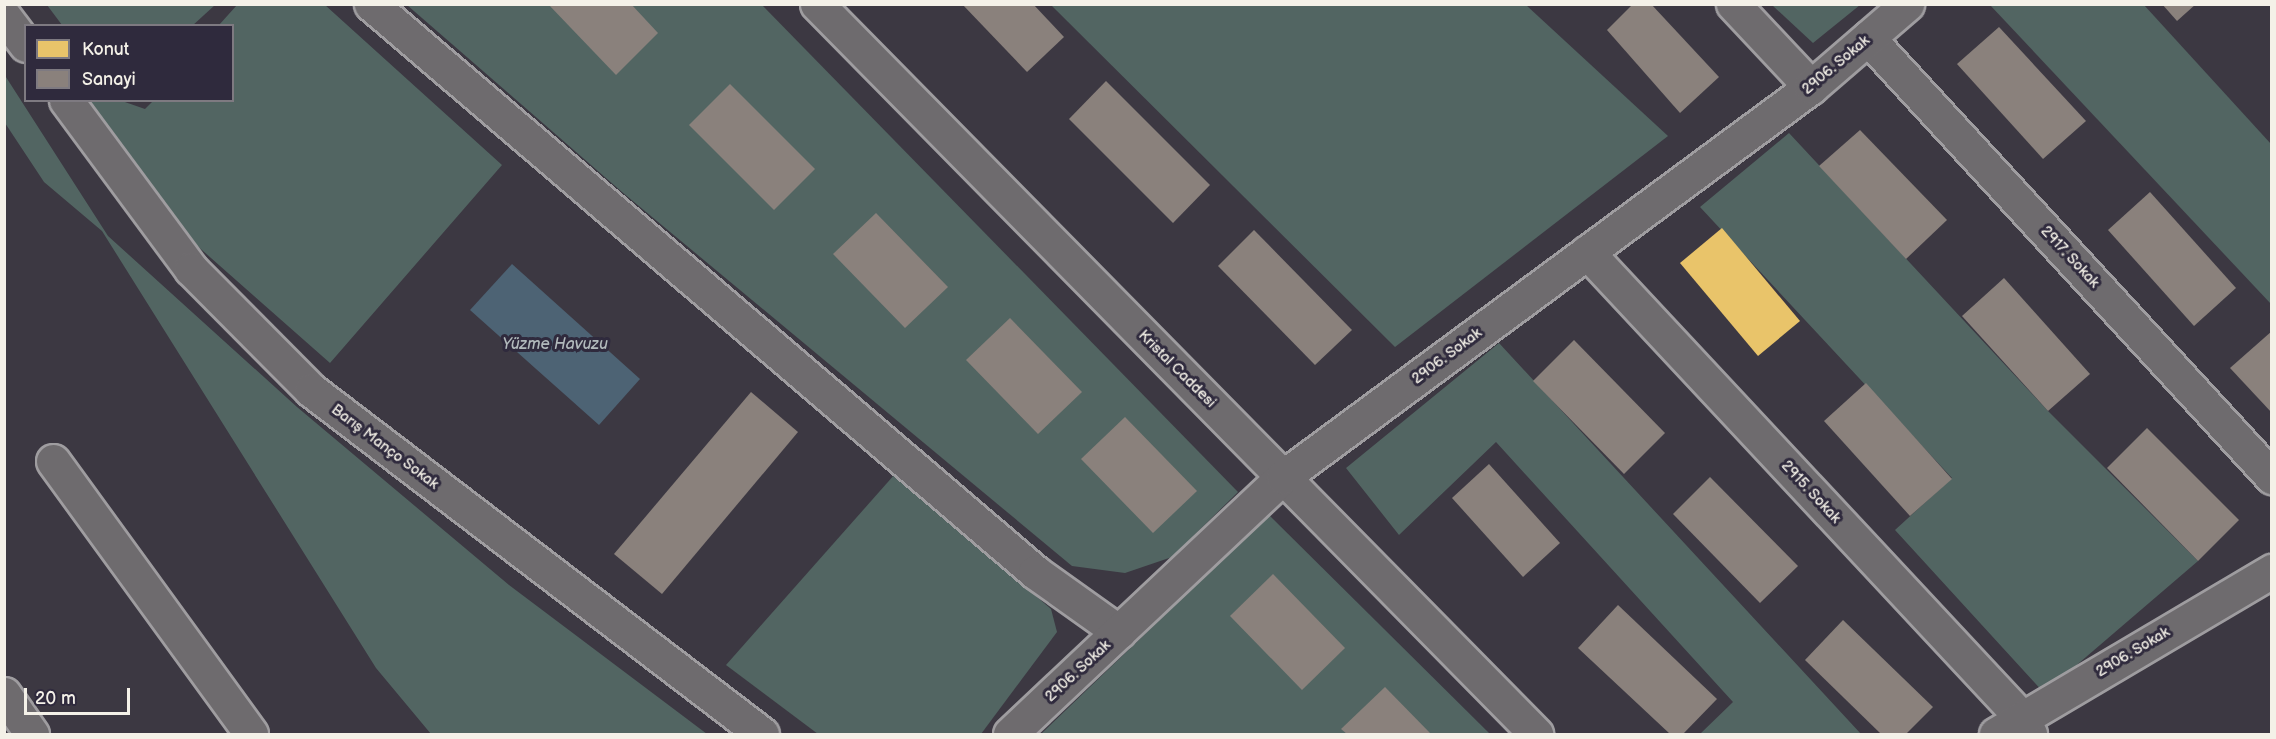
<!DOCTYPE html>
<html>
<head>
<meta charset="utf-8">
<style>
	body { margin:0 }
	#map { position:relative; width:2276px; height:739px; overflow:hidden; background:#3c3842; font-family:"Balsamiq Sans",sans-serif }
	div>[style] { position:absolute }
	.green>* { inset:0; background:#526562 }
	.water>* { inset:0; background:#4d6374 }
	.homes>* { inset:0; background:#e9c46a }
	.industry>* { inset:0; background:#8a817c }
	.roads { filter:drop-shadow(2px 0 #9f9da0) drop-shadow(-2px 0 #9f9da0) drop-shadow(0 2px #9f9da0) drop-shadow(0 -2px #9f9da0) }
	.minor>* { height:33px; margin:-16.5px; padding:0 16.5px; transform-origin:16.5px; border-radius:16.5px; background:#6e6b6e }
	span { translate:-50% -50%; white-space:nowrap; text-align:center; line-height:1.15; -webkit-text-stroke:6px #2f2a3d; paint-order:stroke }
	.street-label { font-size:15px; color:#f4f1e8 }
	.water-label { font-size:16px; color:#b2babc; font-style:italic }
	.frame { position:absolute; inset:0; border:6px solid #f4f1e8; pointer-events:none }
	.legend { position:absolute; left:24px; top:24px; width:210px; height:78px; box-sizing:border-box; background:#2f2a3d; border:2px solid #7e7a81; margin:0; padding:8px 10px; list-style:none; font-size:18px; color:#f4f1e8 }
	.legend li { display:flex; align-items:center; gap:12px; height:30px }
	.legend b { width:30px; border:2px solid #7e7a81 }
	.scale { position:absolute; left:24px; top:688px; width:106px; height:27px; box-sizing:border-box; border:3px solid #f4f1e8; border-top:0; padding-left:8px; font-size:18px; line-height:21px; white-space:nowrap; color:#f4f1e8; -webkit-text-stroke:4px #2f2a3d; paint-order:stroke }
</style>
</head>
<body>
<div id="map">
	<div class="green">
		<div style="clip-path:polygon(47px 5px,215px 5px,192px 26px,62px 25px)"></div>
		<div style="clip-path:polygon(237px 5px,325px 5px,502px 165px,330px 363px,194px 243px,83px 101px,122px 101px,145px 109px,153px 101px,232px 100px,232px 26px,219px 25px)"></div>
		<div style="clip-path:polygon(407px 5px,762px 5px,1238px 492px,1172px 557px,1125px 573px,1072px 566px,622px 192px)"></div>
		<div style="clip-path:polygon(1051px 5px,1526px 5px,1668px 136px,1395px 347px)"></div>
		<div style="clip-path:polygon(1772px 5px,1860px 5px,1813px 43px)"></div>
		<div style="clip-path:polygon(1990px 5px,2144px 5px,2271px 144px,2271px 304px)"></div>
		<div style="clip-path:polygon(4px 74px,108px 236px,297px 407px,509px 585px,707px 734px,431px 734px,376px 668px,102px 231px,44px 182px,5px 123px)"></div>
		<div style="clip-path:polygon(1789px 133px,2048px 411px,2198px 561px,2044px 693px,1895px 530px,1952px 478px,1700px 207px)"></div>
		<div style="clip-path:polygon(1499px 343px,1861px 734px,1700px 734px,1733px 702px,1496px 442px,1399px 535px,1346px 468px)"></div>
		<div style="clip-path:polygon(895px 474px,1051px 609px,1057px 632px,981px 734px,818px 734px,726px 665px)"></div>
		<div style="clip-path:polygon(1269px 515px,1490px 734px,1041px 734px)"></div>
	</div>
	<div class="water">
		<div style="clip-path:polygon(512px 264px,640px 379px,599px 425px,470px 310px)"></div>
	</div>
	<div class="homes">
		<div style="clip-path:polygon(1722px 228px,1800px 321px,1758px 356px,1680px 263px)"></div>
	</div>
	<div class="industry">
		<div style="clip-path:polygon(548px 4px,631px 4px,658px 33px,616px 75px)"></div>
		<div style="clip-path:polygon(962px 4px,1033px 4px,1064px 37px,1027px 72px)"></div>
		<div style="clip-path:polygon(1633px 4px,1651px 4px,1719px 77px,1680px 113px,1607px 30px)"></div>
		<div style="clip-path:polygon(2162px 4px,2196px 4px,2177px 21px)"></div>
		<div style="clip-path:polygon(1999px 27px,2086px 121px,2043px 159px,1957px 64px)"></div>
		<div style="clip-path:polygon(1106px 81px,1210px 185px,1173px 223px,1069px 119px)"></div>
		<div style="clip-path:polygon(730px 84px,815px 169px,774px 210px,689px 125px)"></div>
		<div style="clip-path:polygon(1860px 130px,1947px 220px,1906px 259px,1819px 166px)"></div>
		<div style="clip-path:polygon(2150px 192px,2236px 288px,2194px 326px,2108px 230px)"></div>
		<div style="clip-path:polygon(876px 213px,948px 287px,905px 328px,833px 254px)"></div>
		<div style="clip-path:polygon(1254px 230px,1352px 330px,1315px 365px,1218px 266px)"></div>
		<div style="clip-path:polygon(2004px 278px,2090px 374px,2048px 411px,1962px 316px)"></div>
		<div style="clip-path:polygon(1010px 318px,1082px 392px,1038px 434px,966px 360px)"></div>
		<div style="clip-path:polygon(2272px 331px,2272px 413px,2230px 368px)"></div>
		<div style="clip-path:polygon(1574px 340px,1665px 433px,1624px 474px,1533px 381px)"></div>
		<div style="clip-path:polygon(1866px 383px,1952px 479px,1910px 516px,1824px 421px)"></div>
		<div style="clip-path:polygon(751px 392px,798px 432px,662px 594px,614px 554px)"></div>
		<div style="clip-path:polygon(1125px 417px,1197px 491px,1153px 533px,1081px 459px)"></div>
		<div style="clip-path:polygon(2147px 428px,2239px 520px,2198px 561px,2107px 468px)"></div>
		<div style="clip-path:polygon(1489px 464px,1560px 543px,1523px 577px,1452px 498px)"></div>
		<div style="clip-path:polygon(1710px 477px,1798px 566px,1760px 603px,1673px 514px)"></div>
		<div style="clip-path:polygon(1273px 574px,1345px 648px,1302px 690px,1230px 616px)"></div>
		<div style="clip-path:polygon(1618px 605px,1717px 699px,1683px 734px,1670px 734px,1578px 648px)"></div>
		<div style="clip-path:polygon(1843px 620px,1933px 707px,1906px 734px,1881px 734px,1805px 660px)"></div>
		<div style="clip-path:polygon(1385px 687px,1431px 734px,1347px 734px,1341px 729px)"></div>
	</div>
	<div class="roads">
		<div class="minor">
			<div style="left:371px;top:4px;width:874px;rotate:40.54deg"></div>
			<div style="left:1035px;top:572px;width:103px;rotate:35.5deg"></div>
			<div style="left:817px;top:4px;width:1025px;rotate:45.43deg"></div>
			<div style="left:1733px;top:4px;width:114px;rotate:46.8deg"></div>
			<div style="left:4px;top:16px;width:36px;rotate:53deg"></div>
			<div style="left:1868px;top:38px;width:597px;rotate:47.38deg"></div>
			<div style="left:66px;top:100px;width:210px;rotate:53.5deg"></div>
			<div style="left:191px;top:269px;width:170px;rotate:45.2deg"></div>
			<div style="left:311px;top:390px;width:567px;rotate:37.33deg"></div>
			<div style="left:1587px;top:252px;width:637px;rotate:46.97deg"></div>
			<div style="left:2022px;top:718px;width:18px;rotate:63deg"></div>
			<div style="left:53px;top:461px;width:337px;rotate:54deg"></div>
			<div style="left:4px;top:694px;width:49px;rotate:55deg"></div>
			<div style="left:1010px;top:734px;width:375px;rotate:-43.3deg"></div>
			<div style="left:1283px;top:477px;width:656px;rotate:-36.45deg"></div>
			<div style="left:1811px;top:87px;width:127px;rotate:-40.8deg"></div>
			<div style="left:1996px;top:734px;width:321px;rotate:-30.6deg"></div>
		</div>
	</div>
	<div class="street-label">
		<span style="left:1836px;top:65px;rotate:-40deg">2906. Sokak</span>
		<span style="left:2070px;top:257px;rotate:47deg">2917. Sokak</span>
		<span style="left:1447px;top:356px;rotate:-37deg">2906. Sokak</span>
		<span style="left:1177px;top:369px;rotate:45deg">Kristal Caddesi</span>
		<span style="left:385px;top:447px;rotate:37deg">Barış Manço Sokak</span>
		<span style="left:1811px;top:492px;rotate:47deg">2915. Sokak</span>
		<span style="left:2133px;top:652px;rotate:-31deg">2906. Sokak</span>
		<span style="left:1078px;top:671px;rotate:-43deg">2906. Sokak</span>
	</div>
	<div class="water-label">
		<span style="left:555px;top:345px">Yüzme Havuzu</span>
	</div>
	<div class="frame"></div>
	<ul class="legend">
	<li><b style="height:16px;background:#e9c46a"></b>Konut</li>
	<li><b style="height:16px;background:#8a817c"></b>Sanayi</li>
	</ul>
	<div class="scale">20 m</div>
</div>
</body>
</html>
